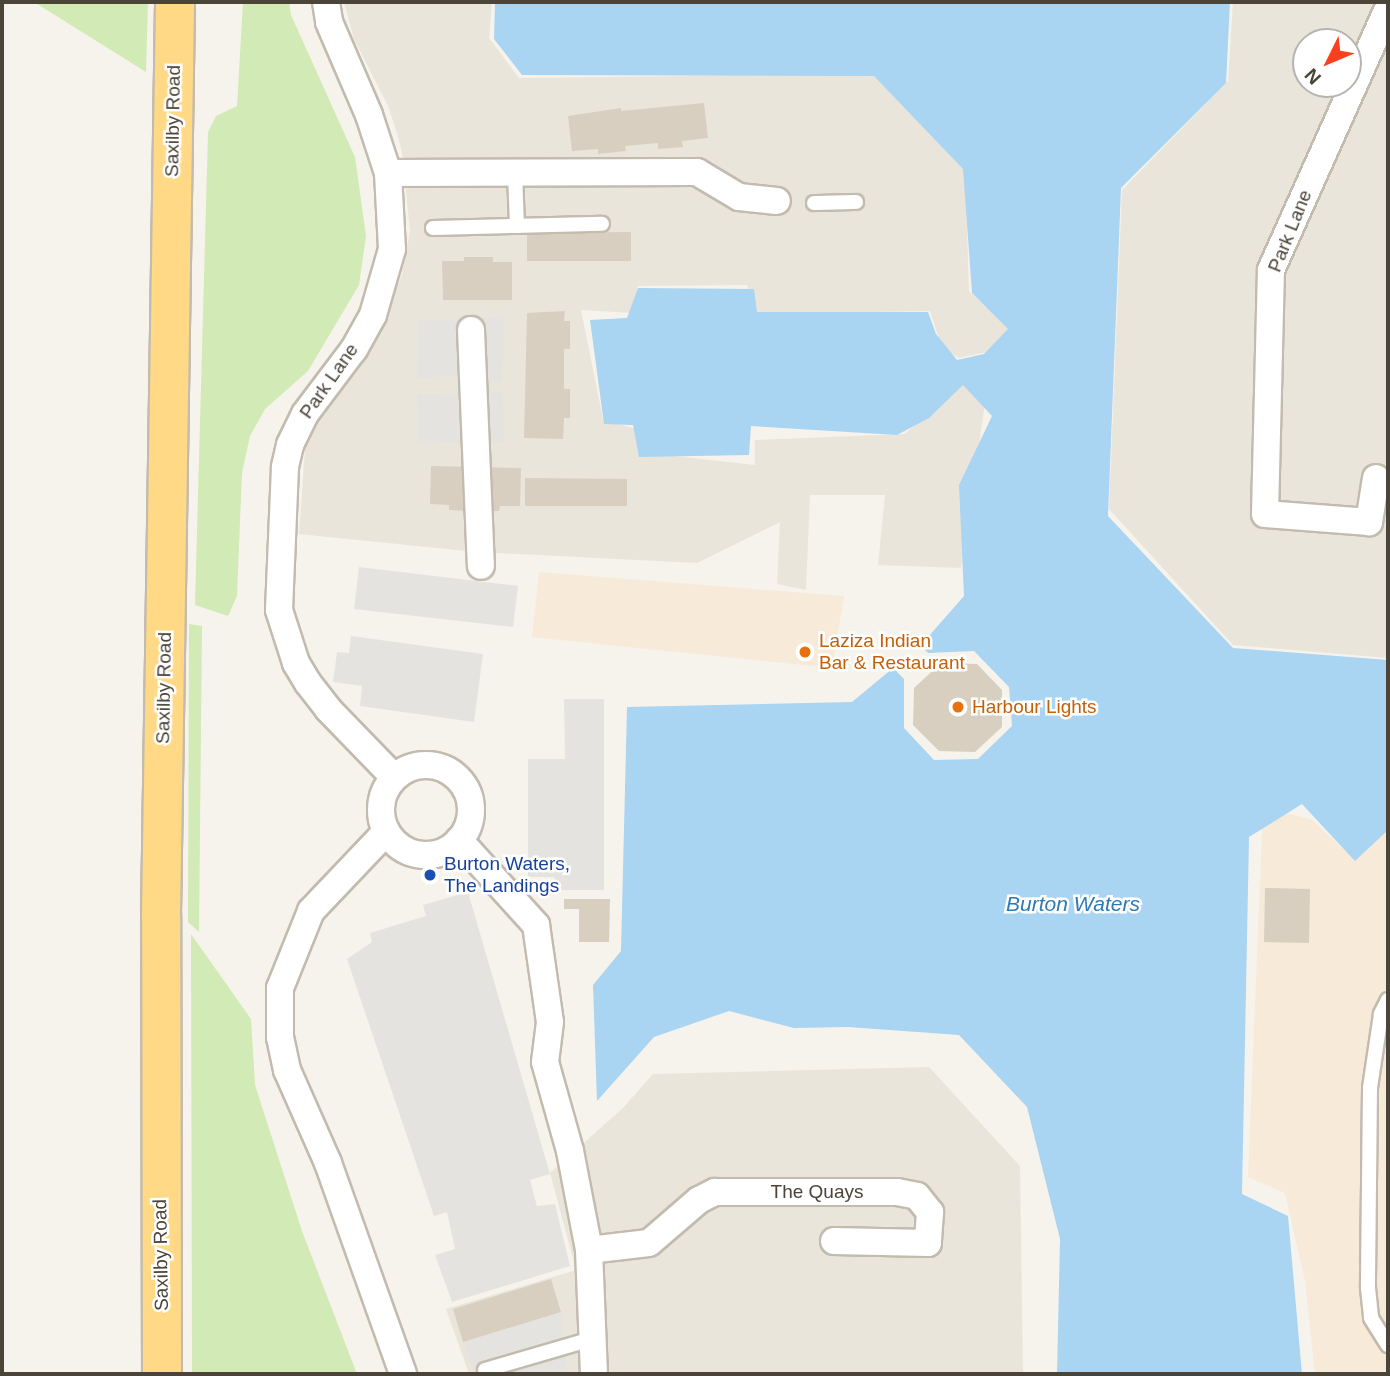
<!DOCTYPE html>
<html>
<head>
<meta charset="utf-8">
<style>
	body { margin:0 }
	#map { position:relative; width:1390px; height:1376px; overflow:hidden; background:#f6f3ec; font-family:Helvetica,sans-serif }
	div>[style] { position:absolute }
	.residential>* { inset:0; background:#eae5da }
	.commercial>* { inset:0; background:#f7ead8 }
	.green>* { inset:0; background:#d2eab5 }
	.parking>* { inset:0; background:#e5e3e0 }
	.water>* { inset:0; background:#a9d4f2 }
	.building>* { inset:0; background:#d8cfc1 }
	.roads { filter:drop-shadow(2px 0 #c2bbae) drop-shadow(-2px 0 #c2bbae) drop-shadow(0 2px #c2bbae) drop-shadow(0 -2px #c2bbae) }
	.service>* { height:14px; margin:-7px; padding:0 7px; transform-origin:7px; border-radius:7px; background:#fff }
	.minor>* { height:26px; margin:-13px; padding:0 13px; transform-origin:13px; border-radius:13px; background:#fff }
	.minor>.ring { margin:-13px; padding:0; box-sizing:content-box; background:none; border:26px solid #fff; border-radius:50% }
	.trunk>* { height:38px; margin:-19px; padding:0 19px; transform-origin:19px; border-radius:19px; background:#ffd985 }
	.dots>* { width:19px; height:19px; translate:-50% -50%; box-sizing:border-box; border:4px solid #fff; border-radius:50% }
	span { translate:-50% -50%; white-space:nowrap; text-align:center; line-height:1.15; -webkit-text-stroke:5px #fff; paint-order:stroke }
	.street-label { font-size:19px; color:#4b4439 }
	.food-label { font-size:19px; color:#c56008 }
	.left { translate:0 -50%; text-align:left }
	.transit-label { font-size:19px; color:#164399 }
	.water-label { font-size:21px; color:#2e7ab2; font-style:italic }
	.frame { position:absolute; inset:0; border:4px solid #4b4439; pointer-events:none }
	.north { position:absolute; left:1292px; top:28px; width:70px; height:70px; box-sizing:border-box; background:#fff; border:2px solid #b7b4b0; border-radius:50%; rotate:227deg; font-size:19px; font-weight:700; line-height:28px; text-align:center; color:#4b4439 }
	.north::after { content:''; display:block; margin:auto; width:24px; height:32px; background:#fc3f1d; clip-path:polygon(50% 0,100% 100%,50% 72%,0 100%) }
</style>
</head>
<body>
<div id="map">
	<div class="residential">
		<div style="clip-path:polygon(344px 2px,492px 2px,489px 38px,519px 78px,875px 74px,965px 171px,969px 291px,1010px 329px,987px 352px,959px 358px,942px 348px,930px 311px,757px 314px,747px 285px,638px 286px,632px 313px,581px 310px,603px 419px,635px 429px,639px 452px,755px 465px,755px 440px,905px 434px,961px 383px,985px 403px,961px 568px,878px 565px,885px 495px,810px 495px,806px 590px,777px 584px,780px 522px,697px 563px,476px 552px,299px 534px,305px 449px,312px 421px,369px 351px,402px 275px,410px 231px,402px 152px,396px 130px,388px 106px,354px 39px)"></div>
		<div style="clip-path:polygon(evenodd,1233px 2px,1388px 2px,1388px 658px,1233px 645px,1109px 509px,1122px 190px,1228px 81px,1233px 2px,1306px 42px,1348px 42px,1348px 84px,1306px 84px,1306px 42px)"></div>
		<div style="clip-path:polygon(929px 1067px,1020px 1166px,1023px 1374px,469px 1374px,446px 1309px,576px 1270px,550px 1173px,623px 1108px,653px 1074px)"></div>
	</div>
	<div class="commercial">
		<div style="clip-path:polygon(539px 572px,844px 596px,832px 668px,532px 637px)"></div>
		<div style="clip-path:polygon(1263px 808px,1311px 819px,1348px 853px,1388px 821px,1388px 1374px,1315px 1374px,1305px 1281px,1285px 1193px,1248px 1177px)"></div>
	</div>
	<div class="green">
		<div style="clip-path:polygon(34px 2px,148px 2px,146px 72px)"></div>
		<div style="clip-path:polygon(243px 2px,289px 2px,291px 15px,355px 157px,366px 236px,359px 285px,308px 371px,265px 409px,250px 436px,242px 473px,237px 596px,228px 616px,195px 605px,208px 132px,216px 116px,237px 106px)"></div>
		<div style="clip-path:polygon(189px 624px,202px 626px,199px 932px,188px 922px)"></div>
		<div style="clip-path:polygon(191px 934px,251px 1019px,255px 1085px,302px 1231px,357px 1374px,192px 1374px)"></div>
	</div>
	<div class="parking">
		<div style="clip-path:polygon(505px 317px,502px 382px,484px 383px,484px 391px,503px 392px,504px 442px,418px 443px,417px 394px,459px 395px,458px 376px,417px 378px,418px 321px)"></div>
		<div style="clip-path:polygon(359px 567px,518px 586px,513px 627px,354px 609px)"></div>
		<div style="clip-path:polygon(351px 636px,483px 654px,474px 722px,360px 706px,362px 686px,333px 682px,337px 652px,349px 653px)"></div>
		<div style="clip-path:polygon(564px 699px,604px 699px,604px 890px,554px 890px,554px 877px,528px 877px,528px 759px,565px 759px)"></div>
		<div style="clip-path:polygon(468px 892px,550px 1174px,530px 1180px,537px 1206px,555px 1204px,570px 1266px,452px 1302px,435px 1255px,455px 1249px,447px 1212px,434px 1216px,347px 959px,372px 942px,370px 933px,426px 916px,423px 905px)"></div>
		<div style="clip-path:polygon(561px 1312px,567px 1374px,474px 1374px,463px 1342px)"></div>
	</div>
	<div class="water">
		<div style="clip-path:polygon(495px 2px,1230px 2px,1226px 83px,1121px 188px,1108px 516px,1233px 648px,1388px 660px,1388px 830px,1355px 861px,1302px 804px,1249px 837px,1242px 1194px,1288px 1216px,1302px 1374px,1057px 1374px,1060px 1239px,1027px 1107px,959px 1035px,848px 1027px,794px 1028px,729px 1011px,654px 1037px,597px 1101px,593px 985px,621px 951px,627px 707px,852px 702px,893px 668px,904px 679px,904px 728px,934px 760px,978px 759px,1012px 726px,1009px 687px,974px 651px,928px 653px,921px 645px,964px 596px,959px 485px,992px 416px,963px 385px,929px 418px,897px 435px,751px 426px,749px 455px,639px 457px,633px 425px,604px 424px,590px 320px,627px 318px,638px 288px,754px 289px,757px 312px,928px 312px,936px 334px,957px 360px,984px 354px,1008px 329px,972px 293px,963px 169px,874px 76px,522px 75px,494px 39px)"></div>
	</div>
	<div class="building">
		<div style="clip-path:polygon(704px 103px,708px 138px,682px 141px,683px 147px,658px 149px,658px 143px,625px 146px,626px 151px,598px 154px,598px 149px,572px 151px,568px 116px,621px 108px,621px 111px)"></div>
		<div style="clip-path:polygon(631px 232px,631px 261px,527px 261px,527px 233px)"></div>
		<div style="clip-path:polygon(464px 257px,493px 257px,493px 262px,512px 262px,512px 300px,443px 300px,442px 261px,464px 261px)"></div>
		<div style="clip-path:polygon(565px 311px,564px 321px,570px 321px,570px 349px,564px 349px,564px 389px,570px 389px,570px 418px,564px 418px,563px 439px,524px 438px,527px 313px)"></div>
		<div style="clip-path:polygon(431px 466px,521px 468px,520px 506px,500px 506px,499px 511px,468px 511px,449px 510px,449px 505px,430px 504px)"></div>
		<div style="clip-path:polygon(525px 478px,627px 479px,627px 506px,525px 506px)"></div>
		<div style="clip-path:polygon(941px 663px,977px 664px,1002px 690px,1002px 727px,975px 752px,939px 751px,913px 725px,914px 688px)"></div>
		<div style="clip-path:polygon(1265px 888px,1310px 889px,1309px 943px,1264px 942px)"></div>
		<div style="clip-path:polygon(564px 899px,610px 899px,609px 942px,579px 942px,579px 909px,564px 909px)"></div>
		<div style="clip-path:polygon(551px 1279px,561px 1312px,463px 1342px,453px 1309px)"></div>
	</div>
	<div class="roads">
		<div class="service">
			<div style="left:515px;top:172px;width:54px;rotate:87.9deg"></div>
			<div style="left:814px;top:203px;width:42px;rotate:-1.4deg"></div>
			<div style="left:433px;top:228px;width:169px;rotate:-1.4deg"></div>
			<div style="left:1388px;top:1000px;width:16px;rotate:117deg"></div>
			<div style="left:1381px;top:1014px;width:75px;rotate:98.5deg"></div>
			<div style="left:1370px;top:1088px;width:200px;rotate:90.6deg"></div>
			<div style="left:1368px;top:1288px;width:30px;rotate:84deg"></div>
			<div style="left:1371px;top:1318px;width:32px;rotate:58deg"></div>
			<div style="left:485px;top:1370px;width:111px;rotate:-16.2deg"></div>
		</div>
		<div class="minor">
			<div style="left:326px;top:2px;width:20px;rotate:81deg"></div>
			<div style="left:329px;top:22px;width:101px;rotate:66.7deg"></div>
			<div style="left:369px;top:115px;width:61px;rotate:71.9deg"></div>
			<div style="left:388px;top:173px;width:76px;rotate:87deg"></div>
			<div style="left:392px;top:249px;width:69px;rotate:106.1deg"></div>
			<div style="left:373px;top:315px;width:39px;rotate:119deg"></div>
			<div style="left:354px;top:349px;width:81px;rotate:127deg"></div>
			<div style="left:305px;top:414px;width:34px;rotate:116deg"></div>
			<div style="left:290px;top:445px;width:23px;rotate:103deg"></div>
			<div style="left:285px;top:467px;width:143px;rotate:92.4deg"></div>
			<div style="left:279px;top:610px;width:56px;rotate:72.2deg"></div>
			<div style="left:296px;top:663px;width:23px;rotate:59deg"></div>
			<div style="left:308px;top:683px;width:33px;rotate:52deg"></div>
			<div style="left:328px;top:709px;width:95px;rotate:45.9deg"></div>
			<div style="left:388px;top:173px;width:309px;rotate:-0.2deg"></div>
			<div style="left:697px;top:172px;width:49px;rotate:30.8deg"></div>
			<div style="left:739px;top:197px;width:38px;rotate:6deg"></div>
			<div style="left:471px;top:330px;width:236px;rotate:87.6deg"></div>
			<div style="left:1376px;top:478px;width:45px;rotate:99deg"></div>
			<div style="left:1369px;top:522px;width:104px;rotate:-175.6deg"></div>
			<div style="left:1265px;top:514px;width:244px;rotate:-88.6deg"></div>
			<div style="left:1271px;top:270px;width:287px;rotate:-65.9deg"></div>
			<div class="ring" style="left:381px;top:765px;width:64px;height:64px"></div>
			<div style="left:386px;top:832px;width:109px;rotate:133.5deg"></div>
			<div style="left:311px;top:911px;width:83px;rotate:111.9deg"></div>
			<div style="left:280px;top:988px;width:49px;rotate:90deg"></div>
			<div style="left:280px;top:1037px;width:34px;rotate:78deg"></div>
			<div style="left:287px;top:1070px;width:102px;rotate:66.2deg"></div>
			<div style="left:328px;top:1163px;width:224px;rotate:70.4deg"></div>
			<div style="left:459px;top:840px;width:115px;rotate:47.8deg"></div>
			<div style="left:536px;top:925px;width:98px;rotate:81.8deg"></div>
			<div style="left:550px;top:1022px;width:40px;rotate:97.1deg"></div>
			<div style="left:545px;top:1062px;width:92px;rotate:74.3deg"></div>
			<div style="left:570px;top:1151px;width:101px;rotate:79.1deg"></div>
			<div style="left:589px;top:1250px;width:124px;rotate:87.7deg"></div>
			<div style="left:589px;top:1250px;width:60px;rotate:-6.7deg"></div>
			<div style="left:649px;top:1243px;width:66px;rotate:-40.7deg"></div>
			<div style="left:699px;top:1200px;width:18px;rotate:-27deg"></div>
			<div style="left:715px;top:1192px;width:182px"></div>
			<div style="left:897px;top:1192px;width:20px;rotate:11deg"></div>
			<div style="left:917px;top:1196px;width:21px;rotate:51deg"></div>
			<div style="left:930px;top:1212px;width:31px;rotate:94deg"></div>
			<div style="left:928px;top:1243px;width:94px;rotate:-178.8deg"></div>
		</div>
		<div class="trunk">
			<div style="left:162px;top:1374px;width:459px;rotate:-90.1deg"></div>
			<div style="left:161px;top:915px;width:913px;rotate:-89.12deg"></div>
		</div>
	</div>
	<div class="dots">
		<div style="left:805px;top:652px;background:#e8710a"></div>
		<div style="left:958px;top:707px;background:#e8710a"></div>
		<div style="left:430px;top:875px;background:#1a4fb4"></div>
	</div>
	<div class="street-label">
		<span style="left:173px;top:121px;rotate:-89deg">Saxilby Road</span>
		<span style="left:1290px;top:231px;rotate:-68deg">Park Lane</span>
		<span style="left:329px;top:381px;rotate:-55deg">Park Lane</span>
		<span style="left:164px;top:688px;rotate:-89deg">Saxilby Road</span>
		<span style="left:817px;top:1192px">The Quays</span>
		<span style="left:161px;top:1255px;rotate:-91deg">Saxilby Road</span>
	</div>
	<div class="food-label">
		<span class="left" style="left:819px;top:652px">Laziza Indian<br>Bar &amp; Restaurant</span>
		<span class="left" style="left:972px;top:707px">Harbour Lights</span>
	</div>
	<div class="transit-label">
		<span class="left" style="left:444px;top:875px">Burton Waters,<br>The Landings</span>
	</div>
	<div class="water-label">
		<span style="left:1073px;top:904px">Burton Waters</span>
	</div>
	<div class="frame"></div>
	<div class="north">N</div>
</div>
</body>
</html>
